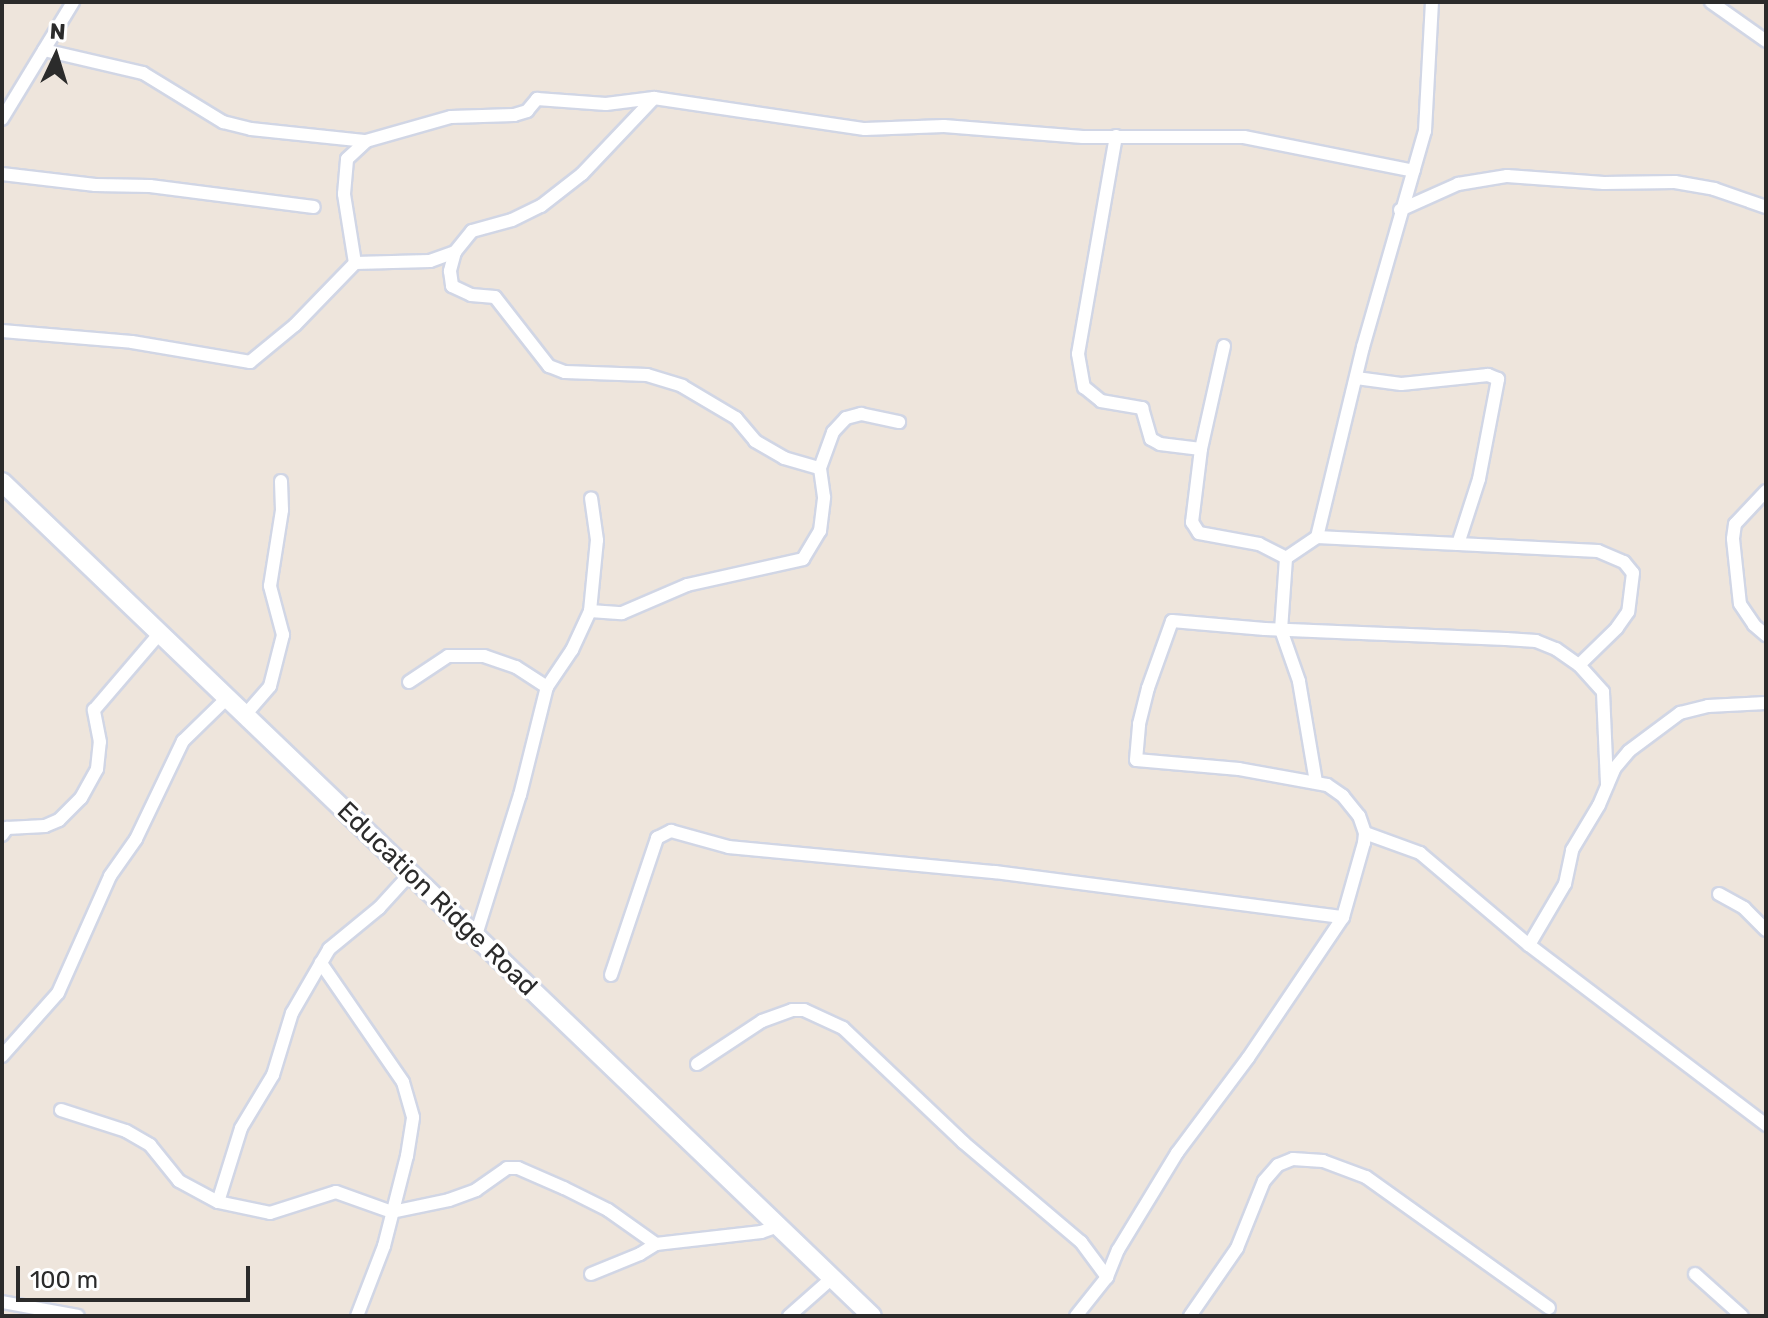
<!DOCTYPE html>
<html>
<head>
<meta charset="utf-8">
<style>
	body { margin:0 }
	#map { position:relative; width:1768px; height:1318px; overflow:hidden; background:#eee5dc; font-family:Rubik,sans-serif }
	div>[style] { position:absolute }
	.roads { filter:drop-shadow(2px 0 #d1d6e5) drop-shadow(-2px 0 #d1d6e5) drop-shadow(0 2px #d1d6e5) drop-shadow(0 -2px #d1d6e5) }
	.street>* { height:12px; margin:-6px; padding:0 6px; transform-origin:6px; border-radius:6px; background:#fff }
	.secondary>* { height:18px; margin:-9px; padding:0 9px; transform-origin:9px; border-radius:9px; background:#fff }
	span { translate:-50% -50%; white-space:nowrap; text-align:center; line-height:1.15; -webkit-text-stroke:7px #fff; paint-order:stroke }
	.street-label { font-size:26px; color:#2b2b2b }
	.frame { position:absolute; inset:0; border:4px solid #2b2b2b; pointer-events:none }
	.north { position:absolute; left:16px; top:16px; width:80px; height:80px; -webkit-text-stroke:6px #fff; paint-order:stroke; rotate:4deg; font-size:22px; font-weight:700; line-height:32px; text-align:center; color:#2b2b2b }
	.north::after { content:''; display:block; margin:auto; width:28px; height:36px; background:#2b2b2b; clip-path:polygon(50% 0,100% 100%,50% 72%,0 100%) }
	.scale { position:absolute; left:16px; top:1266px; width:234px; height:36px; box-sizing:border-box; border:4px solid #2b2b2b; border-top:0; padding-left:10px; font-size:24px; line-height:28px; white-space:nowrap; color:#2b2b2b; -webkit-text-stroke:6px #fff; paint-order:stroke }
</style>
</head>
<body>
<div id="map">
	<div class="roads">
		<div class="street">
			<div style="left:1711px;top:2px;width:67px;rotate:35.3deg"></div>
			<div style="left:44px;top:50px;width:102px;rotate:13.1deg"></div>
			<div style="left:143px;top:73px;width:94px;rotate:31.5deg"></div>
			<div style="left:223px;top:122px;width:29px;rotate:14deg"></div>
			<div style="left:251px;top:129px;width:116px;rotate:6deg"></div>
			<div style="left:366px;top:141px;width:88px;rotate:-15.8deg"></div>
			<div style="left:451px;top:117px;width:63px;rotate:-1.8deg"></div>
			<div style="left:514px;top:115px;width:14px;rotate:-17deg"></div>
			<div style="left:527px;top:111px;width:16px;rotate:-50deg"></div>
			<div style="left:537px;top:99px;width:69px;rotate:4.1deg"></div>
			<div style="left:606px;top:104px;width:48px;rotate:-7.1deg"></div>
			<div style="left:654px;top:98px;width:213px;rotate:8.4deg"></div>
			<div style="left:865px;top:129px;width:79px;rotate:-2.2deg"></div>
			<div style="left:944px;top:126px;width:139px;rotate:4.5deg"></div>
			<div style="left:1083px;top:137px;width:161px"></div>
			<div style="left:1244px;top:137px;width:173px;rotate:11.3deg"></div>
			<div style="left:2px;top:119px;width:137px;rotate:-58.7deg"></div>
			<div style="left:1116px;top:136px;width:221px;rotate:99.9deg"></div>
			<div style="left:1078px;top:354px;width:34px;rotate:80deg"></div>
			<div style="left:1084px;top:387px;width:22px;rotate:39deg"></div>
			<div style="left:1101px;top:401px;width:42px;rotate:9.7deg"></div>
			<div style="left:1142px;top:408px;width:32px;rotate:74deg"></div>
			<div style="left:1151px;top:439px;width:10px;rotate:29deg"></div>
			<div style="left:1160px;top:444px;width:41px;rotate:7deg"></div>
			<div style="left:2px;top:174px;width:94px;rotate:6.7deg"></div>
			<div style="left:95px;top:185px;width:55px;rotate:1deg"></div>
			<div style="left:150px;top:186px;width:165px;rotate:7.3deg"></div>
			<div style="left:1400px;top:210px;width:64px;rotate:-24.1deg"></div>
			<div style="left:1458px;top:184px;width:50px;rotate:-9.3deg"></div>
			<div style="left:1507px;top:176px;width:97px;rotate:4.1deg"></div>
			<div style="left:1604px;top:183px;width:71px;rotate:-0.8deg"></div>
			<div style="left:1675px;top:182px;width:40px;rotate:10deg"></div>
			<div style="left:1714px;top:189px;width:55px;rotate:19.1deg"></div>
			<div style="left:455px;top:252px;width:20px;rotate:105deg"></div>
			<div style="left:450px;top:271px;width:15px;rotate:82deg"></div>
			<div style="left:452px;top:286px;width:21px;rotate:25deg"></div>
			<div style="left:471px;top:295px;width:24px;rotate:5deg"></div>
			<div style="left:495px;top:297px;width:88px;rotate:52deg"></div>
			<div style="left:549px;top:366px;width:17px;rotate:21deg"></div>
			<div style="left:565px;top:372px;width:82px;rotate:2.1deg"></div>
			<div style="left:647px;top:375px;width:37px;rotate:17deg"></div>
			<div style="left:682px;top:386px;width:63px;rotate:30.7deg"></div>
			<div style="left:736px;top:418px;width:30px;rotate:50deg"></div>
			<div style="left:755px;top:441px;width:34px;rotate:30deg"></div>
			<div style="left:784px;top:458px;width:37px;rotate:16deg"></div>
			<div style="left:355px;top:263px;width:70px;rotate:-99.1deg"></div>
			<div style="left:344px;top:194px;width:35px;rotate:-85deg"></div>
			<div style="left:347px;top:159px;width:26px;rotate:-43deg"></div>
			<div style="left:2px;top:331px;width:130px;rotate:4.8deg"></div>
			<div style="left:132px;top:342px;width:120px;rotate:9.6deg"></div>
			<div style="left:250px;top:362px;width:58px;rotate:-39.4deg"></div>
			<div style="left:295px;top:325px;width:86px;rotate:-45.9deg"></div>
			<div style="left:355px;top:263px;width:75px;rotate:-1.5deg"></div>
			<div style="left:430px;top:261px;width:27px;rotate:-20deg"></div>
			<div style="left:455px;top:252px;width:27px;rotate:-51deg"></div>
			<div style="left:472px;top:231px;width:41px;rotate:-15.4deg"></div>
			<div style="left:512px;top:220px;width:32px;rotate:-26deg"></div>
			<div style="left:541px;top:206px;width:52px;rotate:-38deg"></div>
			<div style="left:582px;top:174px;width:105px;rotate:-46.5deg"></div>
			<div style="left:1224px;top:346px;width:106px;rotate:102.6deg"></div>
			<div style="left:1201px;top:449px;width:74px;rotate:97deg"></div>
			<div style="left:1192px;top:522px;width:13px;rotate:58deg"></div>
			<div style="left:1199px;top:533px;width:61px;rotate:10.4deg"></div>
			<div style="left:1259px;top:544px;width:30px;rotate:27deg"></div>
			<div style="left:1766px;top:491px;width:45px;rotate:133.2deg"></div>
			<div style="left:1735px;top:524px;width:15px;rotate:98deg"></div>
			<div style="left:1733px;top:539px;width:65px;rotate:83.9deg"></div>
			<div style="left:1740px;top:604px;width:25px;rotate:56deg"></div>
			<div style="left:1754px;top:625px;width:16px;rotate:40deg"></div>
			<div style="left:1317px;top:537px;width:141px;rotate:2.8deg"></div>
			<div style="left:1458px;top:544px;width:68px;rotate:-72.1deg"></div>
			<div style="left:1479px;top:479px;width:102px;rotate:-79.2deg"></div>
			<div style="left:1498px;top:379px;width:11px;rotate:-158deg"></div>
			<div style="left:1488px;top:375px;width:87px;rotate:174.1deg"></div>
			<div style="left:1401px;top:384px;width:45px;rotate:-172.4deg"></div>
			<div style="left:1458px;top:544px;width:140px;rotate:2.9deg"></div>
			<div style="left:1598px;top:551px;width:28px;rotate:23deg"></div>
			<div style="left:1624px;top:562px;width:14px;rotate:51deg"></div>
			<div style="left:1633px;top:573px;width:39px;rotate:97deg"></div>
			<div style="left:1628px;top:612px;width:19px;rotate:125deg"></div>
			<div style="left:1617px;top:628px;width:53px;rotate:135.8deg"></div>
			<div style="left:590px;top:611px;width:32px;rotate:4deg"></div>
			<div style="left:622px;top:613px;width:71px;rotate:-23.3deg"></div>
			<div style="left:687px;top:585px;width:119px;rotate:-12.6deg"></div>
			<div style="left:803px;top:559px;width:33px;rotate:-59deg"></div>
			<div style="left:820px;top:531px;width:34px;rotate:-83deg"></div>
			<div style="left:824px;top:497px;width:29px;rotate:-98deg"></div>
			<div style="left:820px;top:468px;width:38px;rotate:-70deg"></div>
			<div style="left:833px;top:432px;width:19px;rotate:-47deg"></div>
			<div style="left:846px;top:418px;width:16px;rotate:-15deg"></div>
			<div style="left:861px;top:414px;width:39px;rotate:12deg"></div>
			<div style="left:409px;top:682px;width:47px;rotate:-33.7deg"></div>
			<div style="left:448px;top:656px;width:36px"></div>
			<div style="left:484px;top:656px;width:34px;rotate:19deg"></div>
			<div style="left:516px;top:667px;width:37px;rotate:33deg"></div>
			<div style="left:245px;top:715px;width:38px;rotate:-49deg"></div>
			<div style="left:270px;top:686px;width:53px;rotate:-75.7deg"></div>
			<div style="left:283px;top:635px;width:51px;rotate:-104.9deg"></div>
			<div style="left:270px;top:586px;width:77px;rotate:-81deg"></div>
			<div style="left:282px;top:510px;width:29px;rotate:-92deg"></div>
			<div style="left:1316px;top:782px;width:102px;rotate:-99.6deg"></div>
			<div style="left:1299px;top:681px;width:54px;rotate:-109.4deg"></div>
			<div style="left:1281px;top:630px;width:72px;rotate:-86deg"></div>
			<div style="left:1286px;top:558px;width:37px;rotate:-34deg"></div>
			<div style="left:1317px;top:537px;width:195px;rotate:-76.4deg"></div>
			<div style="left:1363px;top:347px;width:225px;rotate:-74deg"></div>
			<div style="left:1425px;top:131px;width:129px;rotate:-86.9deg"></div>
			<div style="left:1365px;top:833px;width:59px;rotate:20deg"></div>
			<div style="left:1420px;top:853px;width:143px;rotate:40.2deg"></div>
			<div style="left:1529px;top:945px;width:298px;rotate:37.2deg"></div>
			<div style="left:2px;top:835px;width:9px;rotate:-54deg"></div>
			<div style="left:7px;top:828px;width:38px;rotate:-3deg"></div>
			<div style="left:45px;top:826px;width:15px;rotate:-23deg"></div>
			<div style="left:59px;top:820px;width:31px;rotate:-45deg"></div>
			<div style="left:81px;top:798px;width:33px;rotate:-61deg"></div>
			<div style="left:97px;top:769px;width:27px;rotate:-84deg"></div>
			<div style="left:100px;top:742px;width:33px;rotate:-101deg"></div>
			<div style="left:94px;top:710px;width:101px;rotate:-49.4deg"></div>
			<div style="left:1719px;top:894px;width:29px;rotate:29deg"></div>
			<div style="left:1744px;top:908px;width:31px;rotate:45deg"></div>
			<div style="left:476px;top:935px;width:147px;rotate:-72.6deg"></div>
			<div style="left:520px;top:795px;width:111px;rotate:-76deg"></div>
			<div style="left:547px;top:687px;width:45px;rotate:-56deg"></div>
			<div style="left:572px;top:650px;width:43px;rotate:-65.2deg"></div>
			<div style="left:590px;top:611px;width:71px;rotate:-84.4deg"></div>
			<div style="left:597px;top:540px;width:42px;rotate:-98.1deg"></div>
			<div style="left:1529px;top:945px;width:71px;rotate:-59.5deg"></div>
			<div style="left:1565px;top:884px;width:35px;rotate:-78deg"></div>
			<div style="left:1572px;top:850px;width:52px;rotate:-59deg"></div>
			<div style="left:1599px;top:805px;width:39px;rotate:-67deg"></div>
			<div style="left:1614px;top:769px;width:23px;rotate:-50deg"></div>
			<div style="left:1629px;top:751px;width:64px;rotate:-36.7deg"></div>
			<div style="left:1680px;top:713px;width:29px;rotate:-14deg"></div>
			<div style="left:1708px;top:706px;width:58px;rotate:-3deg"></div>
			<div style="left:611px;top:975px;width:145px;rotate:-71.4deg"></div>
			<div style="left:657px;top:838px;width:16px;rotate:-27deg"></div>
			<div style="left:671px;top:831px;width:60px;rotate:15.4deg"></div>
			<div style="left:729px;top:847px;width:267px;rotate:5.4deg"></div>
			<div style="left:995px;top:872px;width:351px;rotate:7.4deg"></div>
			<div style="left:2px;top:1056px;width:84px;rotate:-48.4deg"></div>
			<div style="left:58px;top:993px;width:128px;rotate:-66deg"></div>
			<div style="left:110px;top:876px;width:45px;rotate:-54.9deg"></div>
			<div style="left:136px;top:839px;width:109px;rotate:-64.4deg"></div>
			<div style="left:183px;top:741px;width:62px;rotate:-44.3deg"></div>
			<div style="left:697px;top:1064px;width:78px;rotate:-33.5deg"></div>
			<div style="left:762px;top:1021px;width:32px;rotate:-20deg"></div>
			<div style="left:792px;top:1010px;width:12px"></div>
			<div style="left:804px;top:1010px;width:43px;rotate:24.8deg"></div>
			<div style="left:843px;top:1028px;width:166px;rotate:43.5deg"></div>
			<div style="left:963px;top:1142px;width:155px;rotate:40.3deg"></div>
			<div style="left:1081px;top:1242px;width:44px;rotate:53.4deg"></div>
			<div style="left:61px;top:1110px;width:68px;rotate:17.9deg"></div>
			<div style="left:126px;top:1131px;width:28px;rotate:30deg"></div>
			<div style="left:150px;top:1145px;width:46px;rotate:51.1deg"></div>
			<div style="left:179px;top:1181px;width:44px;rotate:28.3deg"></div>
			<div style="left:218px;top:1202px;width:53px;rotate:11.9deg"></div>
			<div style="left:270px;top:1213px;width:69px;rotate:-17.7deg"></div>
			<div style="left:336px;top:1192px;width:59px;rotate:19.7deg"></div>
			<div style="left:392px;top:1212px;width:58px;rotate:-11.9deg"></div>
			<div style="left:449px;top:1200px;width:29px;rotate:-20deg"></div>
			<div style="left:476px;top:1190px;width:38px;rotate:-35deg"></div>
			<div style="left:507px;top:1168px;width:11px"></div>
			<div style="left:518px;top:1168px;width:50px;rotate:23.5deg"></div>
			<div style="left:564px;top:1188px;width:49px;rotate:26.6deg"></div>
			<div style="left:608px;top:1210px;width:59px;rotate:35.3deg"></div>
			<div style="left:656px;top:1244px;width:106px;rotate:-6.5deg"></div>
			<div style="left:761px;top:1232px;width:18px;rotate:-19deg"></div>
			<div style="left:218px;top:1202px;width:77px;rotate:-72.7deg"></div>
			<div style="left:241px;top:1128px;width:62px;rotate:-58.9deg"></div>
			<div style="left:273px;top:1075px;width:65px;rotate:-73deg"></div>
			<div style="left:292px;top:1013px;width:58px;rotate:-59.9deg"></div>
			<div style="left:591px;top:1274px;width:53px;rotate:-22.2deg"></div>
			<div style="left:640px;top:1254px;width:19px;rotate:-32deg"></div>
			<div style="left:1695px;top:1274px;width:63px;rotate:41.8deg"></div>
			<div style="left:2px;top:1302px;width:77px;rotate:10.4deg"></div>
			<div style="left:357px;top:1316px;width:75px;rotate:-68.9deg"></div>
			<div style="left:384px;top:1246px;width:93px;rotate:-75.7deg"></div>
			<div style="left:407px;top:1156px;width:39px;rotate:-81deg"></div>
			<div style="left:413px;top:1117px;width:36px;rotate:-106deg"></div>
			<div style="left:403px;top:1082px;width:145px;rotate:-124.6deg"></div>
			<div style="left:321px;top:963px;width:16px;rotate:-60deg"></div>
			<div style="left:329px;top:949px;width:65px;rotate:-39.4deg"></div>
			<div style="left:379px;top:908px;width:47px;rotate:-47.6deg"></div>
			<div style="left:789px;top:1316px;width:57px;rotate:-41.5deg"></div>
			<div style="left:1076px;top:1316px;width:50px;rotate:-51.5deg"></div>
			<div style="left:1107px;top:1277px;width:29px;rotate:-68deg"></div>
			<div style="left:1118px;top:1250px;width:114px;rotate:-58.7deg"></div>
			<div style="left:1177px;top:1153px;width:119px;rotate:-53.2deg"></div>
			<div style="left:1248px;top:1058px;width:170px;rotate:-56deg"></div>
			<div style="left:1343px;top:917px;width:77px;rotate:-74.2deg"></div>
			<div style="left:1364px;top:843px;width:10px;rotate:-84deg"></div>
			<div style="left:1365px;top:833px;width:18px;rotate:-109deg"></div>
			<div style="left:1359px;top:816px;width:26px;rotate:-129deg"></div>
			<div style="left:1343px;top:796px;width:19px;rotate:-145deg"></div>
			<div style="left:1327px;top:785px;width:89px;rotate:-169.7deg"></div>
			<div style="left:1239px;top:769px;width:103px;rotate:-175deg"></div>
			<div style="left:1136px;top:760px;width:36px;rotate:-85deg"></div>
			<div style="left:1139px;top:724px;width:37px;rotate:-76deg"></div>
			<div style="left:1148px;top:688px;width:71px;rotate:-70.3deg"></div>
			<div style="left:1172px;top:621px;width:93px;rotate:4.9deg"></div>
			<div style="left:1265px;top:629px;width:241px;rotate:2.4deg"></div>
			<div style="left:1506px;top:639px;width:30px;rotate:4deg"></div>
			<div style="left:1536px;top:641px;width:22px;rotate:22deg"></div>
			<div style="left:1556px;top:649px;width:28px;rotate:35deg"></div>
			<div style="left:1579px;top:665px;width:36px;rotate:48deg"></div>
			<div style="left:1603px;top:692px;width:93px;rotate:87.5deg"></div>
			<div style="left:1190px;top:1316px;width:83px;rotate:-55.3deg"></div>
			<div style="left:1237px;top:1248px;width:72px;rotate:-68.1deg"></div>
			<div style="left:1264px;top:1181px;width:21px;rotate:-49deg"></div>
			<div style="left:1278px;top:1165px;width:16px;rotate:-22deg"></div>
			<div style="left:1293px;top:1159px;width:30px;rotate:4deg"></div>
			<div style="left:1323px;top:1161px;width:46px;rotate:20.4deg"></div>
			<div style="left:1366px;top:1177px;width:225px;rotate:35.6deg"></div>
		</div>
		<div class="secondary">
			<div style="left:2px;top:482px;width:1205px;rotate:43.79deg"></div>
		</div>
	</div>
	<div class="street-label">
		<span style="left:437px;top:899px;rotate:44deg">Education Ridge Road</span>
	</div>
	<div class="frame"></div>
	<div class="north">N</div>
	<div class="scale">100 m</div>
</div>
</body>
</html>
